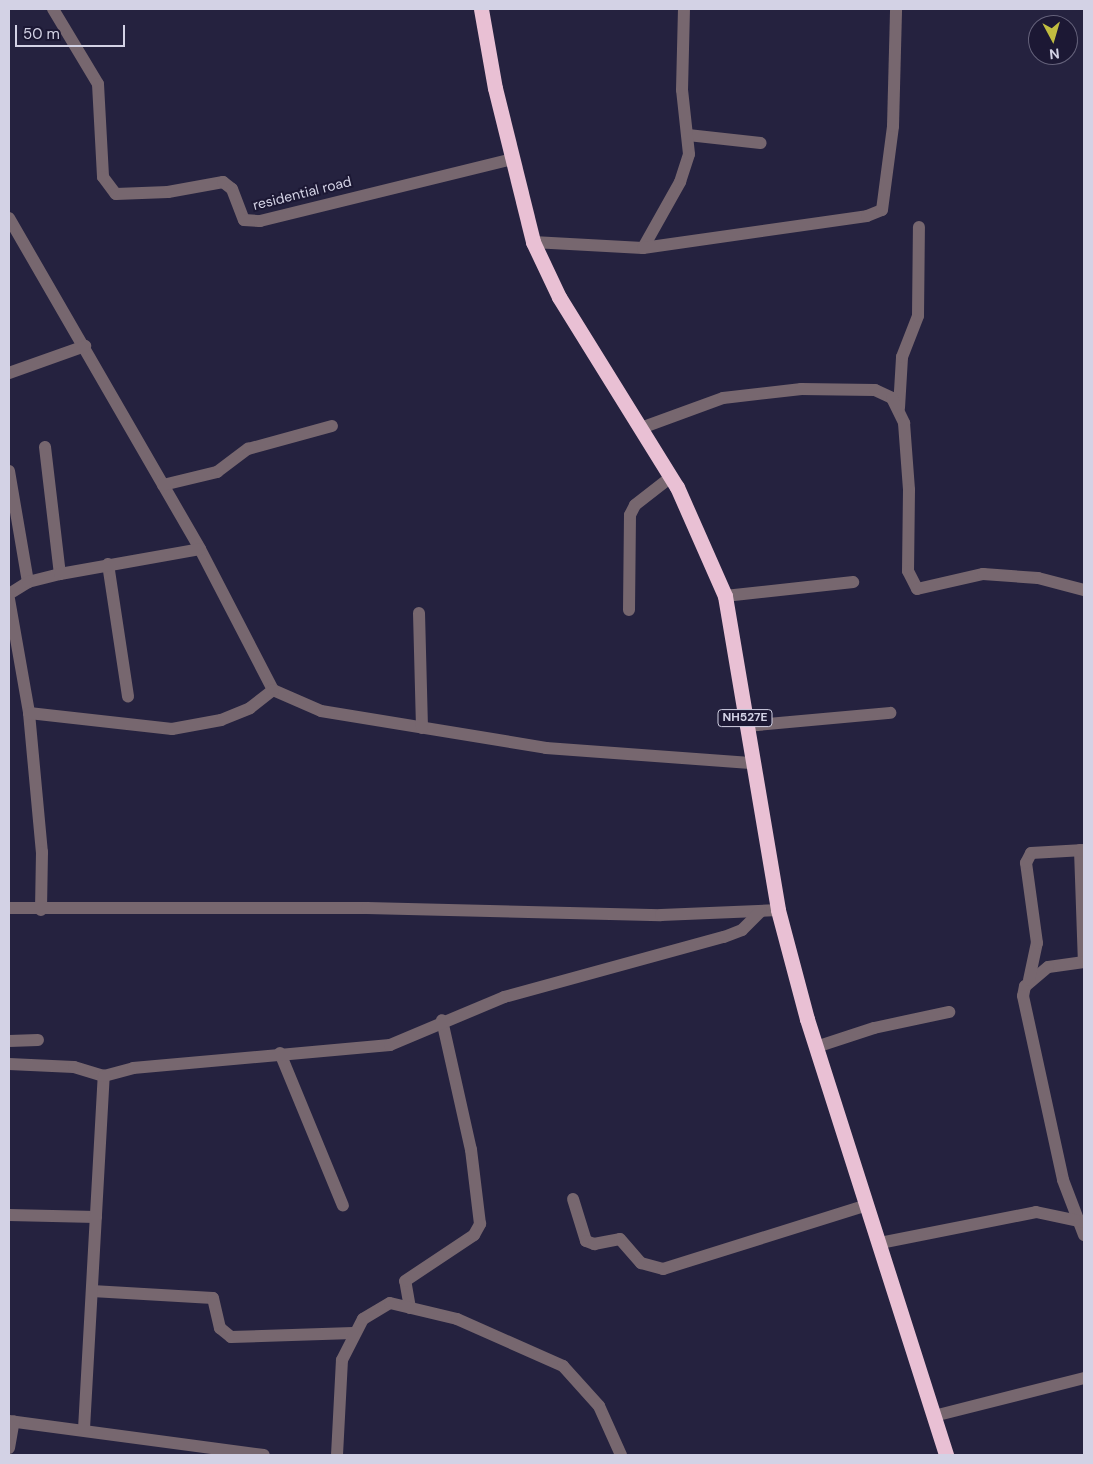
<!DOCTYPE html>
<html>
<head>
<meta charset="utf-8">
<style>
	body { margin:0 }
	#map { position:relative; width:1093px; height:1464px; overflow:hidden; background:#25223f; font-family:"DM Sans",sans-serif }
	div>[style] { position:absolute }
	.minor>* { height:12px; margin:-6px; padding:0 6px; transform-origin:6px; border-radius:6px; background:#77676f }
	.highway>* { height:15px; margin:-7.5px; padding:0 7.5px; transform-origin:7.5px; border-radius:7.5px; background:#e9c0d4 }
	span { translate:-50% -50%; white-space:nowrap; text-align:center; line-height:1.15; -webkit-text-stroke:4px #1c1834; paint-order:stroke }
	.shield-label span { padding:1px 4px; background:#1c1834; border:1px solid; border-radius:4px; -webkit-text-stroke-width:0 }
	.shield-label { font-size:12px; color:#d3d2e5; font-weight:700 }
	.street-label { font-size:14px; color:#d3d2e5 }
	.frame { position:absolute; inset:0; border:10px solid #d3d2e5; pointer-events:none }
	.north { position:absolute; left:1028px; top:15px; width:50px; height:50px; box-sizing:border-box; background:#1c1834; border:1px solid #65627b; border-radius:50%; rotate:174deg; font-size:14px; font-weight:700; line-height:20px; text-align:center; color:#d3d2e5 }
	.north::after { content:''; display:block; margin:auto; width:18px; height:22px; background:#c1bd40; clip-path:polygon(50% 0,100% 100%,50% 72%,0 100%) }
	.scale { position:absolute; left:15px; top:25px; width:110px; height:22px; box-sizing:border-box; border:2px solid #d3d2e5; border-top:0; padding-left:6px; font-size:15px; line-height:18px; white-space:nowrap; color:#d3d2e5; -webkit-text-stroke:4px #1c1834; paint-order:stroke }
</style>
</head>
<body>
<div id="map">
	<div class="minor">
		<div style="left:53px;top:9px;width:87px;rotate:59deg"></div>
		<div style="left:98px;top:84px;width:93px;rotate:86.9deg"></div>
		<div style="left:103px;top:177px;width:21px;rotate:53deg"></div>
		<div style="left:116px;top:194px;width:52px;rotate:-2.2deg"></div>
		<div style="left:168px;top:192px;width:56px;rotate:-10.3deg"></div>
		<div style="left:223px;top:182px;width:11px;rotate:38deg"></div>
		<div style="left:232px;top:189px;width:33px;rotate:69deg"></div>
		<div style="left:244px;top:220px;width:16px;rotate:4deg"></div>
		<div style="left:260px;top:221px;width:260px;rotate:-13.8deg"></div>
		<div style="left:688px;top:135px;width:73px;rotate:6.3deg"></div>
		<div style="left:9px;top:218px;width:382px;rotate:60deg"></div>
		<div style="left:200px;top:549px;width:159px;rotate:62.6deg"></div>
		<div style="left:273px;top:690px;width:52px;rotate:23.6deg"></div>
		<div style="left:321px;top:711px;width:228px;rotate:9.3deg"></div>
		<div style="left:546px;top:748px;width:205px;rotate:4.2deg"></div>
		<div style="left:533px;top:242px;width:110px;rotate:3.1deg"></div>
		<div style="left:643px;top:248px;width:76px;rotate:-60.7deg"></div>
		<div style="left:680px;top:182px;width:29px;rotate:-72deg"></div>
		<div style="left:689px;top:154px;width:64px;rotate:-96.2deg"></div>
		<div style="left:682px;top:90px;width:81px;rotate:-88.6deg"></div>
		<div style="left:643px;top:248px;width:226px;rotate:-8.1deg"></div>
		<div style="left:867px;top:216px;width:16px;rotate:-22deg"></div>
		<div style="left:882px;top:210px;width:85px;rotate:-82.5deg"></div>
		<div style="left:893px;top:126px;width:117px;rotate:-88.5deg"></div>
		<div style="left:9px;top:373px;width:81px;rotate:-19.6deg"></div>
		<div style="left:899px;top:408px;width:51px;rotate:-86.6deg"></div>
		<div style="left:902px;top:357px;width:44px;rotate:-68.7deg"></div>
		<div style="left:918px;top:316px;width:89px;rotate:-89.4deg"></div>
		<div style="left:641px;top:428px;width:87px;rotate:-20.1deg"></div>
		<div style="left:723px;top:398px;width:79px;rotate:-6.6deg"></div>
		<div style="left:801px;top:389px;width:74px;rotate:0.8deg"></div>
		<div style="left:875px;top:390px;width:19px;rotate:25deg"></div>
		<div style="left:892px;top:398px;width:28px;rotate:64deg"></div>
		<div style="left:904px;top:423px;width:67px;rotate:85.7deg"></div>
		<div style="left:909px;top:490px;width:81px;rotate:90.7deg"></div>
		<div style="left:908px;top:571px;width:20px;rotate:63deg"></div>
		<div style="left:917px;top:589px;width:68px;rotate:-12.8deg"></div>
		<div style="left:983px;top:574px;width:55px;rotate:4.2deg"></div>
		<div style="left:1038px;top:578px;width:48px;rotate:14.6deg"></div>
		<div style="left:45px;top:447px;width:128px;rotate:83.3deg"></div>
		<div style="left:9px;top:471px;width:113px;rotate:80.3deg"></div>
		<div style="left:163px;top:485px;width:56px;rotate:-13.5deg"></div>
		<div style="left:217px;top:472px;width:39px;rotate:-37deg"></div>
		<div style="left:248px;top:449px;width:87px;rotate:-15.3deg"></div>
		<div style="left:108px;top:564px;width:134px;rotate:81.4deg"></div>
		<div style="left:9px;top:594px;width:22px;rotate:-32deg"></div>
		<div style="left:28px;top:582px;width:33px;rotate:-14deg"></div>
		<div style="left:60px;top:574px;width:142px;rotate:-10.1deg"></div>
		<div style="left:725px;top:596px;width:129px;rotate:-6.2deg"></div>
		<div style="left:9px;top:599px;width:116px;rotate:80deg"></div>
		<div style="left:29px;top:713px;width:140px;rotate:84.7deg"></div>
		<div style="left:42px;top:852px;width:58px;rotate:91deg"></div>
		<div style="left:629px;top:610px;width:95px;rotate:-89.4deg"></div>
		<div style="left:630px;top:515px;width:11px;rotate:-63deg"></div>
		<div style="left:635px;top:505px;width:46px;rotate:-37.9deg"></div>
		<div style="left:419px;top:613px;width:115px;rotate:88.5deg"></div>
		<div style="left:29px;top:713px;width:144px;rotate:6.4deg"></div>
		<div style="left:172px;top:729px;width:50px;rotate:-10.4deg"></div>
		<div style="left:221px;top:720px;width:31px;rotate:-22deg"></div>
		<div style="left:250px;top:708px;width:29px;rotate:-38deg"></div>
		<div style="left:746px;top:726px;width:145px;rotate:-5.2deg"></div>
		<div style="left:1080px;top:850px;width:112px;rotate:88deg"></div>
		<div style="left:1084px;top:962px;width:36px;rotate:172deg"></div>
		<div style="left:1048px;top:967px;width:30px;rotate:140deg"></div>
		<div style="left:1025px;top:986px;width:10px;rotate:101deg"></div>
		<div style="left:1023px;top:996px;width:188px;rotate:77.7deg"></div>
		<div style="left:1063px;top:1180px;width:59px;rotate:69.1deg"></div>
		<div style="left:9px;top:908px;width:358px"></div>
		<div style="left:367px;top:908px;width:294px;rotate:1.4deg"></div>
		<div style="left:661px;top:915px;width:117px;rotate:-2.4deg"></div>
		<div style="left:1029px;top:980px;width:38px;rotate:-78deg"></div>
		<div style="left:1037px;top:943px;width:81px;rotate:-97.8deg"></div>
		<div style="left:1026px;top:863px;width:11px;rotate:-63deg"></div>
		<div style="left:1031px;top:853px;width:53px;rotate:-3.2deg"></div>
		<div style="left:9px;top:1041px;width:29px;rotate:-2deg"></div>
		<div style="left:816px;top:1047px;width:61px;rotate:-18.1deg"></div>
		<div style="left:874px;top:1028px;width:77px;rotate:-12deg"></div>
		<div style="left:280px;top:1053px;width:165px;rotate:67.6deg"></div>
		<div style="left:9px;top:1064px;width:65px;rotate:2.6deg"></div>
		<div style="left:74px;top:1067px;width:31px;rotate:17deg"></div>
		<div style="left:573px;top:1199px;width:44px;rotate:72.8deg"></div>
		<div style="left:586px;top:1241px;width:9px;rotate:21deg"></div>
		<div style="left:594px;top:1244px;width:26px;rotate:-11deg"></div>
		<div style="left:620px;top:1239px;width:32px;rotate:49deg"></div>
		<div style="left:641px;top:1263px;width:23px;rotate:15deg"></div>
		<div style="left:663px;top:1269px;width:214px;rotate:-17.4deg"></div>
		<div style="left:9px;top:1215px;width:87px;rotate:1.3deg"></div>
		<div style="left:880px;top:1243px;width:159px;rotate:-11.2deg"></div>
		<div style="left:1036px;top:1212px;width:49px;rotate:11.8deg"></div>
		<div style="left:92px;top:1291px;width:121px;rotate:3.3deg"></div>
		<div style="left:213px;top:1298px;width:31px;rotate:77deg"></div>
		<div style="left:220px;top:1328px;width:14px;rotate:39deg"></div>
		<div style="left:231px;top:1337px;width:122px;rotate:-1.9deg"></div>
		<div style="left:410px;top:1308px;width:27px;rotate:-100deg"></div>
		<div style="left:405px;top:1281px;width:83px;rotate:-33.7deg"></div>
		<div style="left:474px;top:1235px;width:13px;rotate:-61deg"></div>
		<div style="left:480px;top:1224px;width:75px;rotate:-96.9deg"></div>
		<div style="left:471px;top:1150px;width:133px;rotate:-102.6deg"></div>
		<div style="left:934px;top:1416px;width:155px;rotate:-14.2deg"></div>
		<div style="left:9px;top:1421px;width:257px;rotate:7.6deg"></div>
		<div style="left:84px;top:1429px;width:354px;rotate:-86.8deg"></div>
		<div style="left:104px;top:1076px;width:30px;rotate:-15deg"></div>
		<div style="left:133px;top:1068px;width:258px;rotate:-5.1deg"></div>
		<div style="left:390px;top:1045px;width:124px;rotate:-22.8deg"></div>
		<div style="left:504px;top:997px;width:228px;rotate:-15.3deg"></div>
		<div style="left:724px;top:937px;width:19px;rotate:-21deg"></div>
		<div style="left:742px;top:930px;width:27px;rotate:-45deg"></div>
		<div style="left:9px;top:1448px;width:27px;rotate:-80deg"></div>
		<div style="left:337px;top:1455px;width:95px;rotate:-87deg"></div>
		<div style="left:342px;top:1360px;width:46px;rotate:-62.9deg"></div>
		<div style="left:363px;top:1319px;width:31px;rotate:-31deg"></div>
		<div style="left:390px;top:1303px;width:69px;rotate:13.4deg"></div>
		<div style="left:457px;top:1319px;width:116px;rotate:23.9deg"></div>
		<div style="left:563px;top:1366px;width:54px;rotate:48deg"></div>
		<div style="left:599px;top:1406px;width:54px;rotate:65.8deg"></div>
	</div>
	<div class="highway">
		<div style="left:481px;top:9px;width:80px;rotate:80deg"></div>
		<div style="left:495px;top:88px;width:159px;rotate:76.1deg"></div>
		<div style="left:533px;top:242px;width:61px;rotate:64.7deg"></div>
		<div style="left:559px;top:297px;width:224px;rotate:58.2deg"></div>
		<div style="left:677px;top:487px;width:119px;rotate:66.2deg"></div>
		<div style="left:725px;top:596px;width:318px;rotate:80.4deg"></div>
		<div style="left:778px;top:910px;width:113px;rotate:75.1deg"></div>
		<div style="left:807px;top:1019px;width:458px;rotate:72.3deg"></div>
	</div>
	<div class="shield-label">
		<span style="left:745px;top:718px">NH527E</span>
	</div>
	<div class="street-label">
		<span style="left:302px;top:193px;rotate:-14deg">residential road</span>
	</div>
	<div class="frame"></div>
	<div class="north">N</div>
	<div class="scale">50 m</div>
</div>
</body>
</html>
